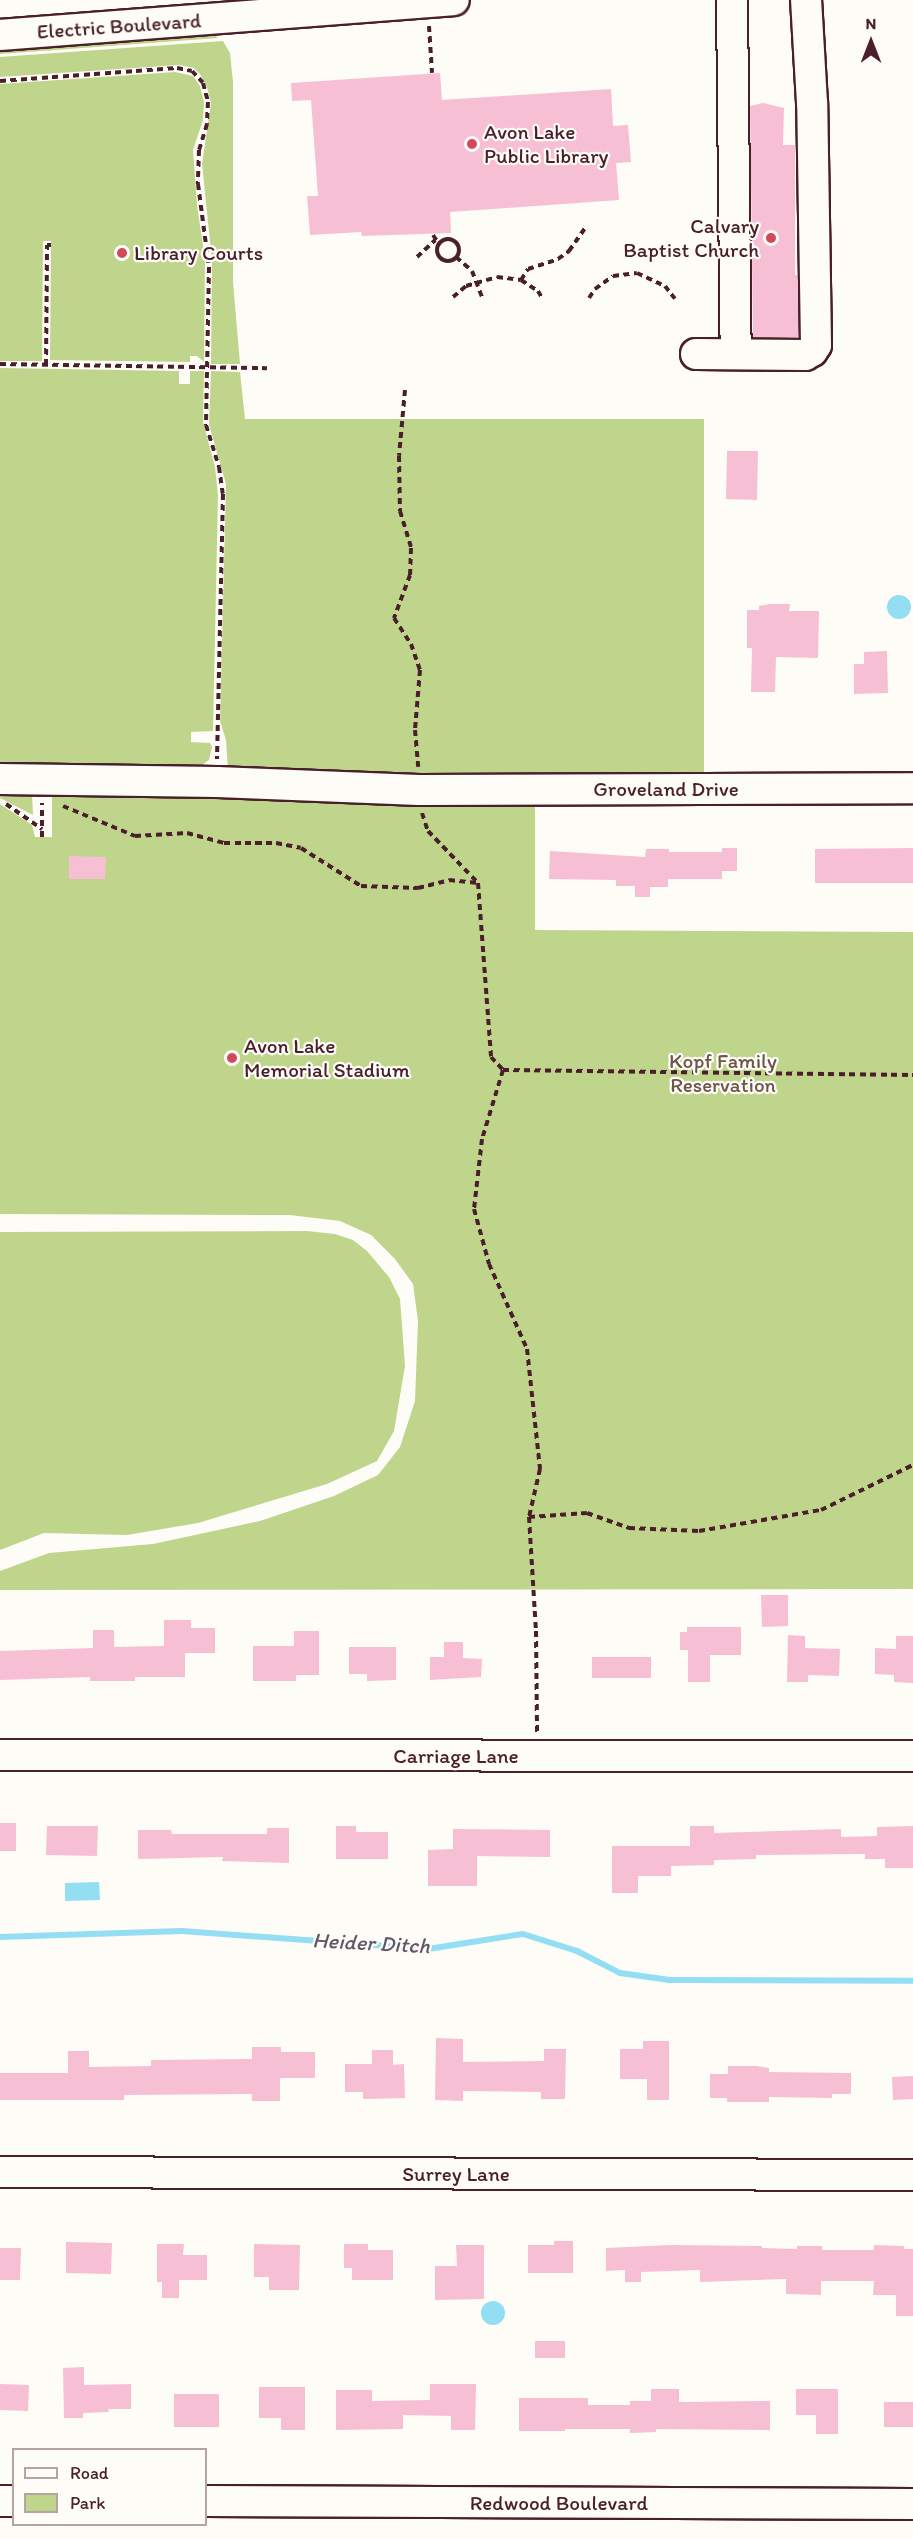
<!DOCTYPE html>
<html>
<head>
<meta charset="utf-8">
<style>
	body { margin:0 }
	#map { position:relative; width:913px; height:2538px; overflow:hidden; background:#fdfcf7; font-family:Itim,sans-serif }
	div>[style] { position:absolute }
	.green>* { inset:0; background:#bfd58b }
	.water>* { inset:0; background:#93def3 }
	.round { border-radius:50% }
	.stream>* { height:6px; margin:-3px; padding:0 3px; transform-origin:3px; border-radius:3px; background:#93def3 }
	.building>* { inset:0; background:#f7bfd4 }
	.path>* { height:4px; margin-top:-2px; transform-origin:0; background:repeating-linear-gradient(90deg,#4a1f2b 0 6px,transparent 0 10.5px) }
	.path>.ring { margin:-2px; padding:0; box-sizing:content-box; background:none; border:4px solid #4a1f2b; border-radius:50% }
	.roads { filter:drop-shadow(2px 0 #4a1f2b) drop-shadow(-2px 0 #4a1f2b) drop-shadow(0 2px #4a1f2b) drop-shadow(0 -2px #4a1f2b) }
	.minor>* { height:30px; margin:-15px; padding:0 15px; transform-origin:15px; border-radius:15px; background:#fdfcf7 }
	.dots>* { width:16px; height:16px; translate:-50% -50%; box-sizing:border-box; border:3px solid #fdfcf7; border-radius:50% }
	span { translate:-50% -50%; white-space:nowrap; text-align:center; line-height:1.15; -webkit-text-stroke:4.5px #fdfcf7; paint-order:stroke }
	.street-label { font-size:21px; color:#4a1f2b }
	.poi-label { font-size:21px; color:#4a1f2b }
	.left { translate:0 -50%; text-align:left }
	.right { translate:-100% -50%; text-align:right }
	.park-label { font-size:21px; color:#6d5648 }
	.water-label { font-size:22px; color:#605867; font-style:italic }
	.legend { position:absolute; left:12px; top:2448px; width:195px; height:78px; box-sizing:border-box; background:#fdfcf7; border:2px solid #b5a4a5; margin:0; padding:8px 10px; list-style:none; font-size:18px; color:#4a1f2b }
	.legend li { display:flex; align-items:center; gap:12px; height:30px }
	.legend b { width:30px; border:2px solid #b5a4a5 }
	.north { position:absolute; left:841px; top:12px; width:60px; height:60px; -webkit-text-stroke:4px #fdfcf7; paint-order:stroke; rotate:0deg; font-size:16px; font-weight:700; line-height:24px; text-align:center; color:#4a1f2b }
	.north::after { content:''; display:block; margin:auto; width:21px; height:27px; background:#4a1f2b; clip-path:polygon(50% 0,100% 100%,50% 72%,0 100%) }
</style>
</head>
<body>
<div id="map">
	<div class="green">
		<div style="clip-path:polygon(212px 33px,218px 38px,0 54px,0 45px)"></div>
		<div style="clip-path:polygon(223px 41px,230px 53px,233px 82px,233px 282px,240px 364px,211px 364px,212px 261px,202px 164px,211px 103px,207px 87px,200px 74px,194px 68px,179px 65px,0 77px,0 57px)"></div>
		<div style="clip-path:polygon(175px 72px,193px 76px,200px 86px,204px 102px,203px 120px,193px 150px,197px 205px,205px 259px,204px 362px,197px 356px,190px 356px,190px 362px,50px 360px,51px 241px,43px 241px,42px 361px,0 361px,0 84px)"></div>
		<div style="clip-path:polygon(0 368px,179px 371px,179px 384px,190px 384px,190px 371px,204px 371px,203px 422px,215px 467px,218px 495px,213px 731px,191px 732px,191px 742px,210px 743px,212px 747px,209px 760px,195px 770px,0 770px)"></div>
		<div style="clip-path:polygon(211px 371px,240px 372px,245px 419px,704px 419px,704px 785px,228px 770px,226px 740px,220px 721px,226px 484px,209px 424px)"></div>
		<div style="clip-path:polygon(52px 779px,535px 789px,535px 930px,913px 932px,913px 1589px,0 1590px,0 1571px,49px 1553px,153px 1544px,260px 1521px,334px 1496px,378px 1475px,400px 1447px,415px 1401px,418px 1321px,413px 1284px,395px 1259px,371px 1235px,340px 1221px,290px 1215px,0 1214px,0 804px,32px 825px,35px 837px,52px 837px)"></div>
		<div style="clip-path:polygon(0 791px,32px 794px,33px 815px,0 798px)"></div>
		<div style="clip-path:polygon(307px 1231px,335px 1234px,353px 1240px,367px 1251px,389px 1277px,400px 1299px,405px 1366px,394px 1431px,377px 1461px,327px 1484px,198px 1523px,127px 1535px,44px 1533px,0 1550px,0 1232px)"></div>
	</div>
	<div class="water">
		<div class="round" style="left:887px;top:595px;width:24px;height:24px"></div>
		<div style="clip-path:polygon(99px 1882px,100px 1900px,65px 1901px,65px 1883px)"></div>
		<div class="round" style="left:481px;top:2301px;width:24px;height:24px"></div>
	</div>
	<div class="stream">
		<div style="left:0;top:1937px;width:182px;rotate:-1.9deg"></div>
		<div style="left:182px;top:1931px;width:247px;rotate:4.2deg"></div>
		<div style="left:428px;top:1949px;width:96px;rotate:-9deg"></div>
		<div style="left:523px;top:1934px;width:57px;rotate:17.5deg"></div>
		<div style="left:577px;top:1951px;width:48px;rotate:27.1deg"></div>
		<div style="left:620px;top:1973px;width:50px;rotate:8deg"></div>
		<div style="left:670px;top:1980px;width:243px;rotate:0.2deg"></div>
	</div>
	<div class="building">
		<div style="clip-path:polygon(440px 73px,442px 100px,611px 89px,613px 126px,628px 125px,631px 162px,616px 163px,619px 200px,450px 212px,451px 233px,362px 236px,361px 232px,310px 235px,307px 196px,318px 196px,311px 100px,292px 101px,291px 83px)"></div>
		<div style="clip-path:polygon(763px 103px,784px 108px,783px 145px,795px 145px,795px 275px,798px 275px,799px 338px,753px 337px,750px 106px)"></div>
		<div style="clip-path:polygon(727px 451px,758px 451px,757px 500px,726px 499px)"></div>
		<div style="clip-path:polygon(770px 604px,790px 604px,789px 611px,819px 611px,818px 658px,776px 657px,775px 692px,751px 692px,752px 648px,747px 648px,747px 610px,759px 610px,759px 606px)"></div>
		<div style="clip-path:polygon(887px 651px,888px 693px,854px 694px,854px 664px,864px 664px,864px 652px)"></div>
		<div style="clip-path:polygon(722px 848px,737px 848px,737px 871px,722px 871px,722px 879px,668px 879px,668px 887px,650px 887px,650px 897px,635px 897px,635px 886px,616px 886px,616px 880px,549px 879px,550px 851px,645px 857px,646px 849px,669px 849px,669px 852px,722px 852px)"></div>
		<div style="clip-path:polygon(913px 848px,913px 883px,815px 883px,815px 849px)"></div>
		<div style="clip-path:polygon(69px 856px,106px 857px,105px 879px,69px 879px)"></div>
		<div style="clip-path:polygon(761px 1595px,788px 1595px,788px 1626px,762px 1627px)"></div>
		<div style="clip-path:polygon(164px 1620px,191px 1620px,191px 1628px,215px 1628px,215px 1653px,185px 1653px,185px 1677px,135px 1677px,135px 1681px,90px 1681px,90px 1677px,0 1680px,0 1651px,93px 1648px,93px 1630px,114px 1630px,114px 1647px,164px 1646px)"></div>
		<div style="clip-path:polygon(687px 1627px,741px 1627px,741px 1655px,710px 1655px,710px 1682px,688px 1682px,688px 1650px,680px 1650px,680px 1632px,687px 1632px)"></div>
		<div style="clip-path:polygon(294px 1631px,319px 1631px,319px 1675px,296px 1675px,296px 1681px,253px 1681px,253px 1646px,294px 1646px)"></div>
		<div style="clip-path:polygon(788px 1635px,805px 1636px,805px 1648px,840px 1649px,839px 1676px,808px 1675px,808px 1682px,787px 1682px)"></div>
		<div style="clip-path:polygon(896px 1636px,913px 1636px,913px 1683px,894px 1682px,894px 1675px,875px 1674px,875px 1648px,896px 1649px)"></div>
		<div style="clip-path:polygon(444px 1642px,463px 1642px,463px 1658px,482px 1659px,481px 1677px,430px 1680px,430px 1657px,444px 1657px)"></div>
		<div style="clip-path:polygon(349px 1647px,396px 1647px,396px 1680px,367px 1681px,367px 1674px,349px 1674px)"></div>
		<div style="clip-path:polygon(592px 1657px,651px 1657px,651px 1678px,592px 1678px)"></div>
		<div style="clip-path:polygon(0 1823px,16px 1823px,16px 1851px,0 1851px)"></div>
		<div style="clip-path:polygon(47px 1826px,98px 1826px,97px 1856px,46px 1855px)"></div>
		<div style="clip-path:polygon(336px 1826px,356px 1826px,356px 1832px,388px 1832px,388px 1859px,336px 1859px)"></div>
		<div style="clip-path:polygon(690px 1826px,714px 1826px,714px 1833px,841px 1829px,841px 1837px,877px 1836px,877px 1827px,913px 1826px,913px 1868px,885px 1868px,885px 1859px,865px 1859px,865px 1854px,756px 1855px,756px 1859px,714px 1860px,714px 1865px,671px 1866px,671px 1876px,638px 1876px,638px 1893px,612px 1893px,612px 1846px,690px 1846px)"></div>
		<div style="clip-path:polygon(267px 1828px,289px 1828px,289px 1863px,222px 1861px,223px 1857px,138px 1859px,138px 1830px,171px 1830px,172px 1834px,267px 1834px)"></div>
		<div style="clip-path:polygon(453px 1829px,550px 1830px,550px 1857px,477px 1856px,477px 1886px,428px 1886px,428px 1850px,453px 1849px)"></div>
		<div style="clip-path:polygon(436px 2038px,463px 2039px,463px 2062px,544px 2061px,544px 2049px,566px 2049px,565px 2099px,541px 2099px,541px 2092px,463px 2091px,463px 2101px,435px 2100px)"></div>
		<div style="clip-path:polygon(643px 2041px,669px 2041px,669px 2100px,647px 2100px,647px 2079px,620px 2079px,620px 2049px,643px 2049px)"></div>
		<div style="clip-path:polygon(252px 2047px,281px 2047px,281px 2052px,315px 2052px,315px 2078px,280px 2078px,280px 2101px,252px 2101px,252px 2094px,124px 2095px,124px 2100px,0 2100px,0 2073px,68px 2073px,68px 2051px,89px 2051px,89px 2067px,151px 2066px,151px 2060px,252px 2059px)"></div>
		<div style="clip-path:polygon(372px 2050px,393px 2050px,393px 2065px,404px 2064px,405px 2098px,363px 2099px,363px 2092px,345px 2092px,345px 2064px,372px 2064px)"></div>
		<div style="clip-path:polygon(728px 2066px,757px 2066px,769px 2068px,769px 2072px,851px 2073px,851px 2094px,832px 2094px,832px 2098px,769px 2097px,769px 2102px,727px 2102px,727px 2098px,710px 2098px,710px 2074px,728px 2074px)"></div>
		<div style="clip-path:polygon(913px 2076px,913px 2099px,893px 2100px,892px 2077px)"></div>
		<div style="clip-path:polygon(554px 2241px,573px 2241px,573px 2273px,528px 2273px,528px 2245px,554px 2245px)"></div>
		<div style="clip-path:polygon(66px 2242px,112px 2243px,111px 2274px,66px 2273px)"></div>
		<div style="clip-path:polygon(157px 2244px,184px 2244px,183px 2255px,207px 2255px,207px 2280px,179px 2280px,179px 2298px,162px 2298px,162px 2282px,157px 2282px)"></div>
		<div style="clip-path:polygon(254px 2244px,300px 2245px,299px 2290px,269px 2290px,269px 2277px,254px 2277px)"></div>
		<div style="clip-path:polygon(344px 2244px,368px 2244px,368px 2250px,393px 2250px,393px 2280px,352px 2280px,352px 2268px,344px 2268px)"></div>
		<div style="clip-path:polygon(456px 2245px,484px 2245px,484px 2299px,435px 2300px,435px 2266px,457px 2266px)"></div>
		<div style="clip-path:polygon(670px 2245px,762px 2246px,762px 2248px,797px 2249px,797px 2246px,822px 2246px,822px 2250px,874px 2250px,874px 2245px,904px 2246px,904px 2249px,913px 2249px,913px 2316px,896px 2316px,896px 2295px,873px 2295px,874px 2281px,821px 2281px,821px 2295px,786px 2294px,786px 2279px,700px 2282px,700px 2270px,641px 2272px,641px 2282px,625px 2282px,625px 2270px,606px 2271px,606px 2248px)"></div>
		<div style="clip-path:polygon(0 2248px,21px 2248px,20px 2280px,0 2280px)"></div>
		<div style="clip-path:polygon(535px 2341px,565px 2341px,565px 2358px,535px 2358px)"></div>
		<div style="clip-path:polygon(84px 2367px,84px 2385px,131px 2384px,131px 2409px,108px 2409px,109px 2412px,83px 2413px,83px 2418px,64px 2418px,63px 2368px)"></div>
		<div style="clip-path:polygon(0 2384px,29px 2385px,28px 2411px,0 2410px)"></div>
		<div style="clip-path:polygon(430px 2384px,476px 2384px,475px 2430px,451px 2430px,451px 2416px,403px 2415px,403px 2429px,336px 2430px,336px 2390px,372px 2390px,372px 2401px,430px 2400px)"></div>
		<div style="clip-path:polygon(259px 2387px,305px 2387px,305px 2430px,281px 2430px,281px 2418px,259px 2418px)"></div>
		<div style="clip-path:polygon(651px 2389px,679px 2389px,679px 2402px,770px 2401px,770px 2430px,656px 2429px,656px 2432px,630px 2433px,630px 2429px,565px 2429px,565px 2431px,519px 2431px,519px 2398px,588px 2398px,588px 2405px,630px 2405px,630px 2401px,651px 2401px)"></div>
		<div style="clip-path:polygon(796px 2389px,838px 2389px,838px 2434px,816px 2434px,816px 2415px,796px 2415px)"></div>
		<div style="clip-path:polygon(174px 2394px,219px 2394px,219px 2427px,174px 2427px)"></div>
		<div style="clip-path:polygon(884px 2402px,913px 2402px,913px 2427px,884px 2427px)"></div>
	</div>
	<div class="path">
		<div style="left:429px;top:26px;width:47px;rotate:86.3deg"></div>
		<div style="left:0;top:81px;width:177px;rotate:-4.2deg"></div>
		<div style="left:177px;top:68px;width:15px;rotate:11deg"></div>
		<div style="left:192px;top:71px;width:16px;rotate:47deg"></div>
		<div style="left:203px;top:83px;width:20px;rotate:75deg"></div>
		<div style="left:208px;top:102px;width:22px;rotate:93deg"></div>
		<div style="left:207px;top:124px;width:27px;rotate:107deg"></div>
		<div style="left:199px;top:150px;width:34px;rotate:92deg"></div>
		<div style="left:198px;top:184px;width:84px;rotate:82.5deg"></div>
		<div style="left:209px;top:267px;width:158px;rotate:91.1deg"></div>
		<div style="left:206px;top:425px;width:44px;rotate:72.8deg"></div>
		<div style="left:219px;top:467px;width:27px;rotate:82deg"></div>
		<div style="left:223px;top:494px;width:265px;rotate:91.3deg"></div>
		<div style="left:433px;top:235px;width:11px;rotate:56deg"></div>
		<div class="ring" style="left:437px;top:239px;width:18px;height:18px"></div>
		<div style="left:417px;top:257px;width:25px;rotate:-43deg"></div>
		<div style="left:456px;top:257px;width:21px;rotate:41deg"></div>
		<div style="left:472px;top:271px;width:28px;rotate:69deg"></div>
		<div style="left:521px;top:280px;width:13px;rotate:-58deg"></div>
		<div style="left:528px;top:269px;width:32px;rotate:-18deg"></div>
		<div style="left:558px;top:259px;width:14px;rotate:-36deg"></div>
		<div style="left:569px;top:251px;width:29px;rotate:-55deg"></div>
		<div style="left:453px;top:297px;width:17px;rotate:-40deg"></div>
		<div style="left:466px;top:286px;width:32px;rotate:-16deg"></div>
		<div style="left:497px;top:277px;width:24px;rotate:7deg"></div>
		<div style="left:521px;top:280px;width:20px;rotate:33deg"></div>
		<div style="left:538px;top:291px;width:8px;rotate:60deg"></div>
		<div style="left:589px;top:298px;width:11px;rotate:-56deg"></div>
		<div style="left:595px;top:289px;width:22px;rotate:-36deg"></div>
		<div style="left:613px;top:276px;width:24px;rotate:-7deg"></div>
		<div style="left:637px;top:273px;width:31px;rotate:25deg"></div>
		<div style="left:665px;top:286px;width:16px;rotate:52deg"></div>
		<div style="left:0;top:364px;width:267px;rotate:0.9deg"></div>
		<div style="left:46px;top:365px;width:120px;rotate:-89.5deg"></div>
		<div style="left:47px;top:245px;width:4px"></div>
		<div style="left:405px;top:390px;width:66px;rotate:95.2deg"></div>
		<div style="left:399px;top:456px;width:55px;rotate:89deg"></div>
		<div style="left:400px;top:511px;width:39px;rotate:73deg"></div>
		<div style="left:411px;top:548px;width:27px;rotate:92deg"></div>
		<div style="left:410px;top:575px;width:46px;rotate:110.4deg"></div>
		<div style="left:394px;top:618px;width:31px;rotate:57deg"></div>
		<div style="left:411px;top:644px;width:28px;rotate:71deg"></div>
		<div style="left:420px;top:670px;width:60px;rotate:94.8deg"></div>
		<div style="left:415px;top:730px;width:37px;rotate:85deg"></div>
		<div style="left:6px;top:804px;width:44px;rotate:34.8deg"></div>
		<div style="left:63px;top:806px;width:78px;rotate:22.6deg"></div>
		<div style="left:135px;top:836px;width:52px;rotate:-3.3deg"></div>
		<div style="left:187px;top:833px;width:38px;rotate:15deg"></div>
		<div style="left:224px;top:843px;width:52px"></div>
		<div style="left:276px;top:843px;width:25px;rotate:11deg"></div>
		<div style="left:301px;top:848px;width:71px;rotate:32.3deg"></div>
		<div style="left:361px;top:886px;width:57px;rotate:2deg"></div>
		<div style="left:418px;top:888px;width:32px;rotate:-14deg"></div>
		<div style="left:449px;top:880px;width:29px;rotate:6deg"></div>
		<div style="left:422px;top:813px;width:19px;rotate:72deg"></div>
		<div style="left:428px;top:831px;width:72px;rotate:46.1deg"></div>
		<div style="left:478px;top:883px;width:174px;rotate:85.7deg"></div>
		<div style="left:491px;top:1057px;width:18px;rotate:47deg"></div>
		<div style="left:503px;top:1070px;width:410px;rotate:0.7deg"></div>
		<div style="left:42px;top:837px;width:34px;rotate:-90deg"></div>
		<div style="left:503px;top:1070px;width:72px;rotate:106.9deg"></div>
		<div style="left:482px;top:1139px;width:70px;rotate:96.5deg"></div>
		<div style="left:474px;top:1209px;width:57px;rotate:74.7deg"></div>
		<div style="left:489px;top:1264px;width:93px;rotate:65.9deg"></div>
		<div style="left:527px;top:1349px;width:121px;rotate:83.8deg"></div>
		<div style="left:540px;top:1469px;width:49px;rotate:102.9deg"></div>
		<div style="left:529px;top:1517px;width:114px;rotate:86.5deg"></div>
		<div style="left:536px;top:1631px;width:101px;rotate:89.4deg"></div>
		<div style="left:529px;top:1517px;width:58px;rotate:-3.9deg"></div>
		<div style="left:587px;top:1513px;width:45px;rotate:19.7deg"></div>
		<div style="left:629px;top:1528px;width:70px;rotate:2.5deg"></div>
		<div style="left:699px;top:1531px;width:124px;rotate:-9.8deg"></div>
		<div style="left:821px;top:1510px;width:102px;rotate:-26.1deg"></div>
	</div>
	<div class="roads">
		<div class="minor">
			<div style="left:732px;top:0;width:354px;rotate:89.4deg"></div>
			<div style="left:0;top:35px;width:455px;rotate:-4.4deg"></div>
			<div style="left:696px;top:354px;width:109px;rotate:0.5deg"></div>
			<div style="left:805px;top:355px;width:8px;rotate:-30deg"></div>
			<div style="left:812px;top:351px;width:7px;rotate:-56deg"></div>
			<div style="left:816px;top:345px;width:242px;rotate:-90.9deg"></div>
			<div style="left:812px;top:103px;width:103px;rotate:-93.3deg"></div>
			<div style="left:0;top:779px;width:217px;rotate:0.8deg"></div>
			<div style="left:217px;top:782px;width:202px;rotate:2.3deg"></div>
			<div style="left:419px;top:790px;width:494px;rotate:-0.2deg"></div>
			<div style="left:0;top:1755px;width:913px;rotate:0.06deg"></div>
			<div style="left:0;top:2172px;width:913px;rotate:0.19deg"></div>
			<div style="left:0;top:2501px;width:14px"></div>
			<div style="left:206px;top:2501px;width:707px;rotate:0.24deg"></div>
		</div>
	</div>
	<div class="dots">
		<div style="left:472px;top:144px;background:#d1495b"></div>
		<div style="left:771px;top:238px;background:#d1495b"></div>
		<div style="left:122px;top:253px;background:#d1495b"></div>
		<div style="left:232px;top:1058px;background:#d1495b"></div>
	</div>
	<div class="street-label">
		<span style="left:119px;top:26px;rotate:-4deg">Electric Boulevard</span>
		<span style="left:666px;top:789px">Groveland Drive</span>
		<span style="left:456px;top:1756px">Carriage Lane</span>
		<span style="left:456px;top:2174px">Surrey Lane</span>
		<span style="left:559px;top:2503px">Redwood Boulevard</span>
	</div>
	<div class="poi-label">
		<span class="left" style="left:484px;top:144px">Avon Lake<br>Public Library</span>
		<span class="right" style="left:759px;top:238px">Calvary<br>Baptist Church</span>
		<span class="left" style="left:134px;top:253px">Library Courts</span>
		<span class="left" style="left:244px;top:1058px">Avon Lake<br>Memorial Stadium</span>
	</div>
	<div class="park-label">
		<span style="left:723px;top:1073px">Kopf Family<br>Reservation</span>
	</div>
	<div class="water-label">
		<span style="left:371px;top:1943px;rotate:3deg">Heider Ditch</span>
	</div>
	<ul class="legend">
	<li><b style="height:8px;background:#fdfcf7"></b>Road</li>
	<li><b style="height:16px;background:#bfd58b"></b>Park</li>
	</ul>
	<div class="north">N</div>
</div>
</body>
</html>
